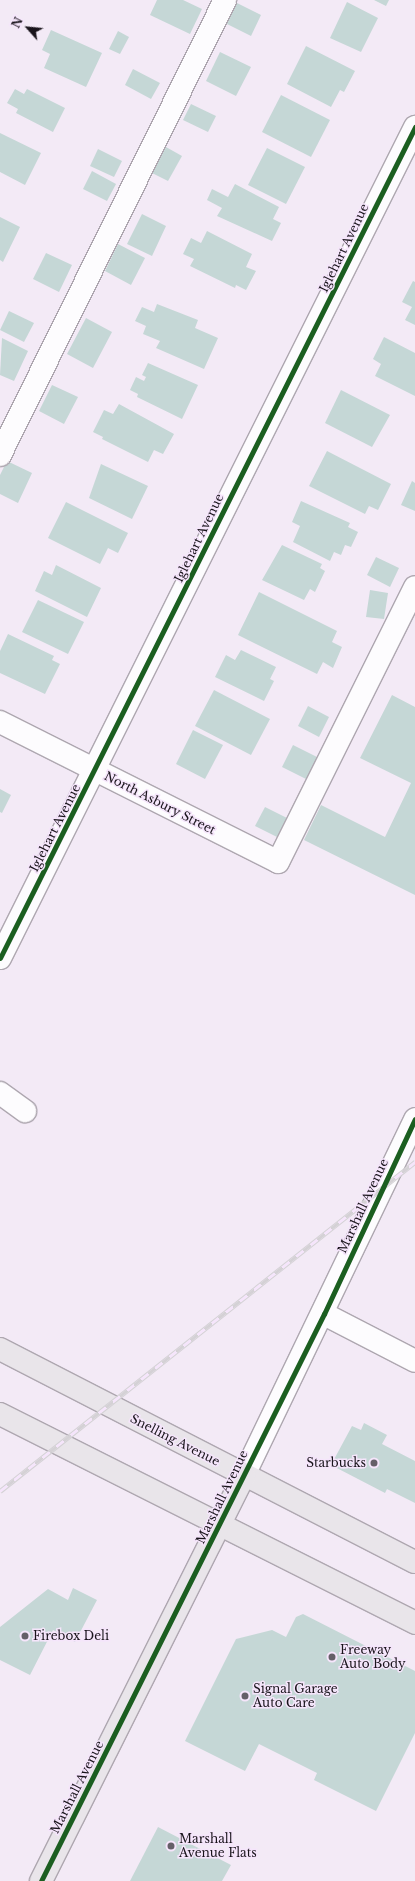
<!DOCTYPE html>
<html>
<head>
<meta charset="utf-8">
<style>
	body { margin:0 }
	#map { position:relative; width:415px; height:1881px; overflow:hidden; background:#f3eaf6; font-family:"Libre Baskerville",serif }
	div>[style] { position:absolute }
	.building>* { inset:0; background:#c5d7d6 }
	.roads { filter:drop-shadow(1px 0 #aea7b0) drop-shadow(-1px 0 #aea7b0) drop-shadow(0 1px #aea7b0) drop-shadow(0 -1px #aea7b0) }
	.minor>* { height:22px; margin:-11px; padding:0 11px; transform-origin:11px; border-radius:11px; background:#fdfcfe }
	.major>* { height:22px; margin:-11px; padding:0 11px; transform-origin:11px; border-radius:11px; background:#e9e5ea }
	.rail>* { height:4.5px; margin-top:-2.25px; transform-origin:0; background:repeating-linear-gradient(90deg,#f5e5fb 0 9px,#d4d1d5 0 18px); box-sizing:border-box; border-block:1px solid #d4d1d5 }
	.cycleway>* { height:5px; margin:-2.5px; padding:0 2.5px; transform-origin:2.5px; border-radius:2.5px; background:#1b5e20 }
	.dots>* { width:11px; height:11px; translate:-50% -50%; box-sizing:border-box; border:2px solid #f5e5fb; border-radius:50% }
	span { translate:-50% -50%; white-space:nowrap; text-align:center; line-height:1.15; -webkit-text-stroke:3px #f5e5fb; paint-order:stroke }
	.street-label { font-size:12px; color:#19141b }
	.poi-label { font-size:12px; color:#19141b }
	.right { translate:-100% -50%; text-align:right }
	.left { translate:0 -50%; text-align:left }
	.north { position:absolute; left:8px; top:8px; width:40px; height:40px; -webkit-text-stroke:3px #f5e5fb; paint-order:stroke; rotate:297deg; font-size:11px; font-weight:700; line-height:16px; text-align:center; color:#19141b }
	.north::after { content:''; display:block; margin:auto; width:14px; height:18px; background:#19141b; clip-path:polygon(50% 0,100% 100%,50% 72%,0 100%) }
</style>
</head>
<body>
<div id="map">
	<div class="building">
		<div style="clip-path:polygon(157px 0,183px 0,202px 9px,190px 34px,150px 15px)"></div>
		<div style="clip-path:polygon(374px 0,389px 0,386px 6px)"></div>
		<div style="clip-path:polygon(235px 2px,261px 15px,251px 36px,225px 23px)"></div>
		<div style="clip-path:polygon(347px 2px,378px 18px,361px 52px,330px 38px)"></div>
		<div style="clip-path:polygon(51px 30px,102px 53px,86px 87px,44px 68px,50px 54px,42px 50px)"></div>
		<div style="clip-path:polygon(118px 31px,129px 37px,120px 54px,109px 49px)"></div>
		<div style="clip-path:polygon(306px 46px,355px 71px,344px 92px,340px 90px,331px 107px,287px 84px)"></div>
		<div style="clip-path:polygon(220px 52px,251px 67px,236px 96px,206px 81px)"></div>
		<div style="clip-path:polygon(133px 69px,160px 83px,151px 99px,125px 85px)"></div>
		<div style="clip-path:polygon(15px 89px,24px 94px,27px 89px,65px 108px,53px 132px,16px 113px,18px 109px,7px 103px)"></div>
		<div style="clip-path:polygon(281px 95px,330px 120px,311px 157px,262px 132px)"></div>
		<div style="clip-path:polygon(191px 104px,216px 116px,208px 132px,183px 120px)"></div>
		<div style="clip-path:polygon(0 133px,41px 153px,25px 185px,0 172px)"></div>
		<div style="clip-path:polygon(166px 147px,182px 156px,168px 181px,152px 173px)"></div>
		<div style="clip-path:polygon(267px 148px,305px 167px,286px 204px,248px 185px)"></div>
		<div style="clip-path:polygon(98px 149px,122px 161px,114px 177px,90px 166px)"></div>
		<div style="clip-path:polygon(92px 171px,116px 184px,107px 201px,83px 189px)"></div>
		<div style="clip-path:polygon(235px 184px,279px 207px,273px 219px,281px 223px,272px 241px,217px 216px,222px 208px,207px 200px,212px 189px,228px 197px)"></div>
		<div style="clip-path:polygon(142px 214px,166px 226px,152px 256px,127px 244px)"></div>
		<div style="clip-path:polygon(0 217px,20px 227px,3px 262px,0 260px)"></div>
		<div style="clip-path:polygon(207px 231px,252px 254px,246px 267px,256px 271px,246px 290px,236px 285px,235px 288px,190px 266px,194px 259px,183px 254px,191px 238px,201px 243px)"></div>
		<div style="clip-path:polygon(118px 244px,145px 258px,131px 285px,105px 271px)"></div>
		<div style="clip-path:polygon(46px 253px,72px 265px,59px 292px,33px 279px)"></div>
		<div style="clip-path:polygon(413px 281px,415px 282px,415px 325px,405px 320px,412px 307px,402px 302px)"></div>
		<div style="clip-path:polygon(157px 304px,198px 320px,195px 328px,218px 338px,204px 369px,156px 348px,160px 341px,143px 334px,146px 326px,135px 321px,142px 307px,154px 312px)"></div>
		<div style="clip-path:polygon(9px 311px,34px 323px,24px 342px,0 330px)"></div>
		<div style="clip-path:polygon(86px 318px,112px 332px,93px 368px,67px 354px)"></div>
		<div style="clip-path:polygon(384px 337px,415px 353px,415px 396px,375px 376px,381px 364px,373px 359px)"></div>
		<div style="clip-path:polygon(2px 338px,28px 351px,14px 381px,0 375px)"></div>
		<div style="clip-path:polygon(148px 363px,198px 385px,182px 419px,137px 397px,138px 394px,130px 390px,136px 377px,144px 381px,146px 377px,142px 375px)"></div>
		<div style="clip-path:polygon(52px 385px,78px 397px,64px 424px,39px 411px)"></div>
		<div style="clip-path:polygon(341px 390px,390px 415px,372px 447px,325px 423px)"></div>
		<div style="clip-path:polygon(119px 404px,174px 434px,163px 454px,154px 450px,148px 462px,102px 439px,103px 437px,93px 432px,104px 410px,113px 414px)"></div>
		<div style="clip-path:polygon(327px 451px,391px 484px,378px 510px,369px 506px,365px 514px,309px 486px)"></div>
		<div style="clip-path:polygon(7px 461px,32px 473px,18px 503px,0 494px,0 475px)"></div>
		<div style="clip-path:polygon(101px 464px,148px 486px,132px 519px,89px 498px)"></div>
		<div style="clip-path:polygon(412px 481px,415px 483px,415px 511px,401px 505px)"></div>
		<div style="clip-path:polygon(301px 501px,350px 523px,348px 527px,358px 532px,351px 547px,345px 545px,341px 555px,334px 552px,330px 561px,293px 542px,300px 526px,292px 522px)"></div>
		<div style="clip-path:polygon(66px 502px,128px 533px,118px 553px,108px 548px,100px 564px,48px 538px)"></div>
		<div style="clip-path:polygon(282px 545px,322px 564px,320px 568px,325px 571px,315px 592px,310px 589px,304px 600px,262px 580px)"></div>
		<div style="clip-path:polygon(376px 557px,399px 568px,390px 587px,367px 575px)"></div>
		<div style="clip-path:polygon(56px 565px,101px 588px,87px 617px,35px 591px,44px 571px,52px 575px)"></div>
		<div style="clip-path:polygon(370px 590px,388px 593px,384px 619px,366px 617px)"></div>
		<div style="clip-path:polygon(259px 592px,337px 631px,332px 642px,342px 647px,333px 668px,323px 662px,317px 674px,238px 635px)"></div>
		<div style="clip-path:polygon(38px 600px,84px 622px,68px 654px,22px 632px)"></div>
		<div style="clip-path:polygon(8px 634px,54px 656px,52px 660px,60px 664px,45px 694px,0 673px,0 651px)"></div>
		<div style="clip-path:polygon(241px 650px,276px 667px,270px 679px,274px 681px,264px 701px,215px 677px,226px 655px,235px 660px)"></div>
		<div style="clip-path:polygon(214px 690px,270px 719px,251px 755px,195px 726px)"></div>
		<div style="clip-path:polygon(392px 695px,415px 707px,415px 895px,304px 840px,321px 805px,385px 837px,411px 783px,360px 758px)"></div>
		<div style="clip-path:polygon(308px 706px,329px 717px,319px 737px,298px 726px)"></div>
		<div style="clip-path:polygon(193px 730px,223px 745px,205px 779px,176px 764px)"></div>
		<div style="clip-path:polygon(293px 745px,319px 758px,308px 780px,282px 767px)"></div>
		<div style="clip-path:polygon(0 789px,11px 795px,2px 813px,0 812px)"></div>
		<div style="clip-path:polygon(265px 807px,287px 818px,277px 837px,255px 826px)"></div>
		<div style="clip-path:polygon(364px 1423px,387px 1435px,382px 1444px,415px 1461px,415px 1503px,387px 1489px,385px 1493px,331px 1465px,352px 1426px,361px 1430px)"></div>
		<div style="clip-path:polygon(73px 1588px,97px 1600px,75px 1642px,53px 1630px,30px 1675px,0 1660px,0 1627px,48px 1589px,68px 1600px)"></div>
		<div style="clip-path:polygon(303px 1614px,415px 1671px,415px 1733px,376px 1811px,314px 1780px,317px 1773px,259px 1744px,245px 1771px,185px 1741px,236px 1639px,272px 1630px,286px 1637px,296px 1617px)"></div>
		<div style="clip-path:polygon(158px 1827px,231px 1865px,222px 1881px,130px 1881px)"></div>
	</div>
	<div class="roads">
		<div class="minor">
			<div style="left:0;top:455px;width:508px;rotate:-63.69deg"></div>
			<div style="left:0;top:722px;width:311px;rotate:26.7deg"></div>
			<div style="left:278px;top:862px;width:307px;rotate:-63.5deg"></div>
			<div style="left:0;top:958px;width:929px;rotate:-63.46deg"></div>
			<div style="left:0;top:1093px;width:31px;rotate:36deg"></div>
			<div style="left:324px;top:1314px;width:102px;rotate:27.3deg"></div>
			<div style="left:244px;top:1475px;width:395px;rotate:-64.3deg"></div>
		</div>
		<div class="major">
			<div style="left:0;top:1349px;width:466px;rotate:27.2deg"></div>
			<div style="left:0;top:1414px;width:465px;rotate:26.7deg"></div>
			<div style="left:41px;top:1881px;width:454px;rotate:-63.4deg"></div>
		</div>
	</div>
	<div class="rail">
		<div style="left:0;top:1491px;width:530px;rotate:-38.41deg"></div>
	</div>
	<div class="cycleway">
		<div style="left:0;top:958px;width:929px;rotate:-63.46deg"></div>
		<div style="left:41px;top:1881px;width:634px;rotate:-63.48deg"></div>
		<div style="left:324px;top:1314px;width:215px;rotate:-65deg"></div>
	</div>
	<div class="dots">
		<div style="left:374px;top:1463px;background:#655f68"></div>
		<div style="left:25px;top:1636px;background:#655f68"></div>
		<div style="left:332px;top:1657px;background:#655f68"></div>
		<div style="left:245px;top:1696px;background:#655f68"></div>
		<div style="left:171px;top:1846px;background:#655f68"></div>
	</div>
	<div class="street-label">
		<span style="left:344px;top:248px;rotate:-64deg">Iglehart Avenue</span>
		<span style="left:199px;top:538px;rotate:-64deg">Iglehart Avenue</span>
		<span style="left:160px;top:803px;rotate:27deg">North Asbury Street</span>
		<span style="left:55px;top:828px;rotate:-63deg">Iglehart Avenue</span>
		<span style="left:363px;top:1206px;rotate:-65deg">Marshall Avenue</span>
		<span style="left:175px;top:1440px;rotate:27deg">Snelling Avenue</span>
		<span style="left:222px;top:1497px;rotate:-64deg">Marshall Avenue</span>
		<span style="left:77px;top:1787px;rotate:-63deg">Marshall Avenue</span>
	</div>
	<div class="poi-label">
		<span class="right" style="left:366px;top:1463px">Starbucks</span>
		<span class="left" style="left:33px;top:1636px">Firebox Deli</span>
		<span class="left" style="left:340px;top:1657px">Freeway<br>Auto Body</span>
		<span class="left" style="left:253px;top:1696px">Signal Garage<br>Auto Care</span>
		<span class="left" style="left:179px;top:1846px">Marshall<br>Avenue Flats</span>
	</div>
	<div class="north">N</div>
</div>
</body>
</html>
